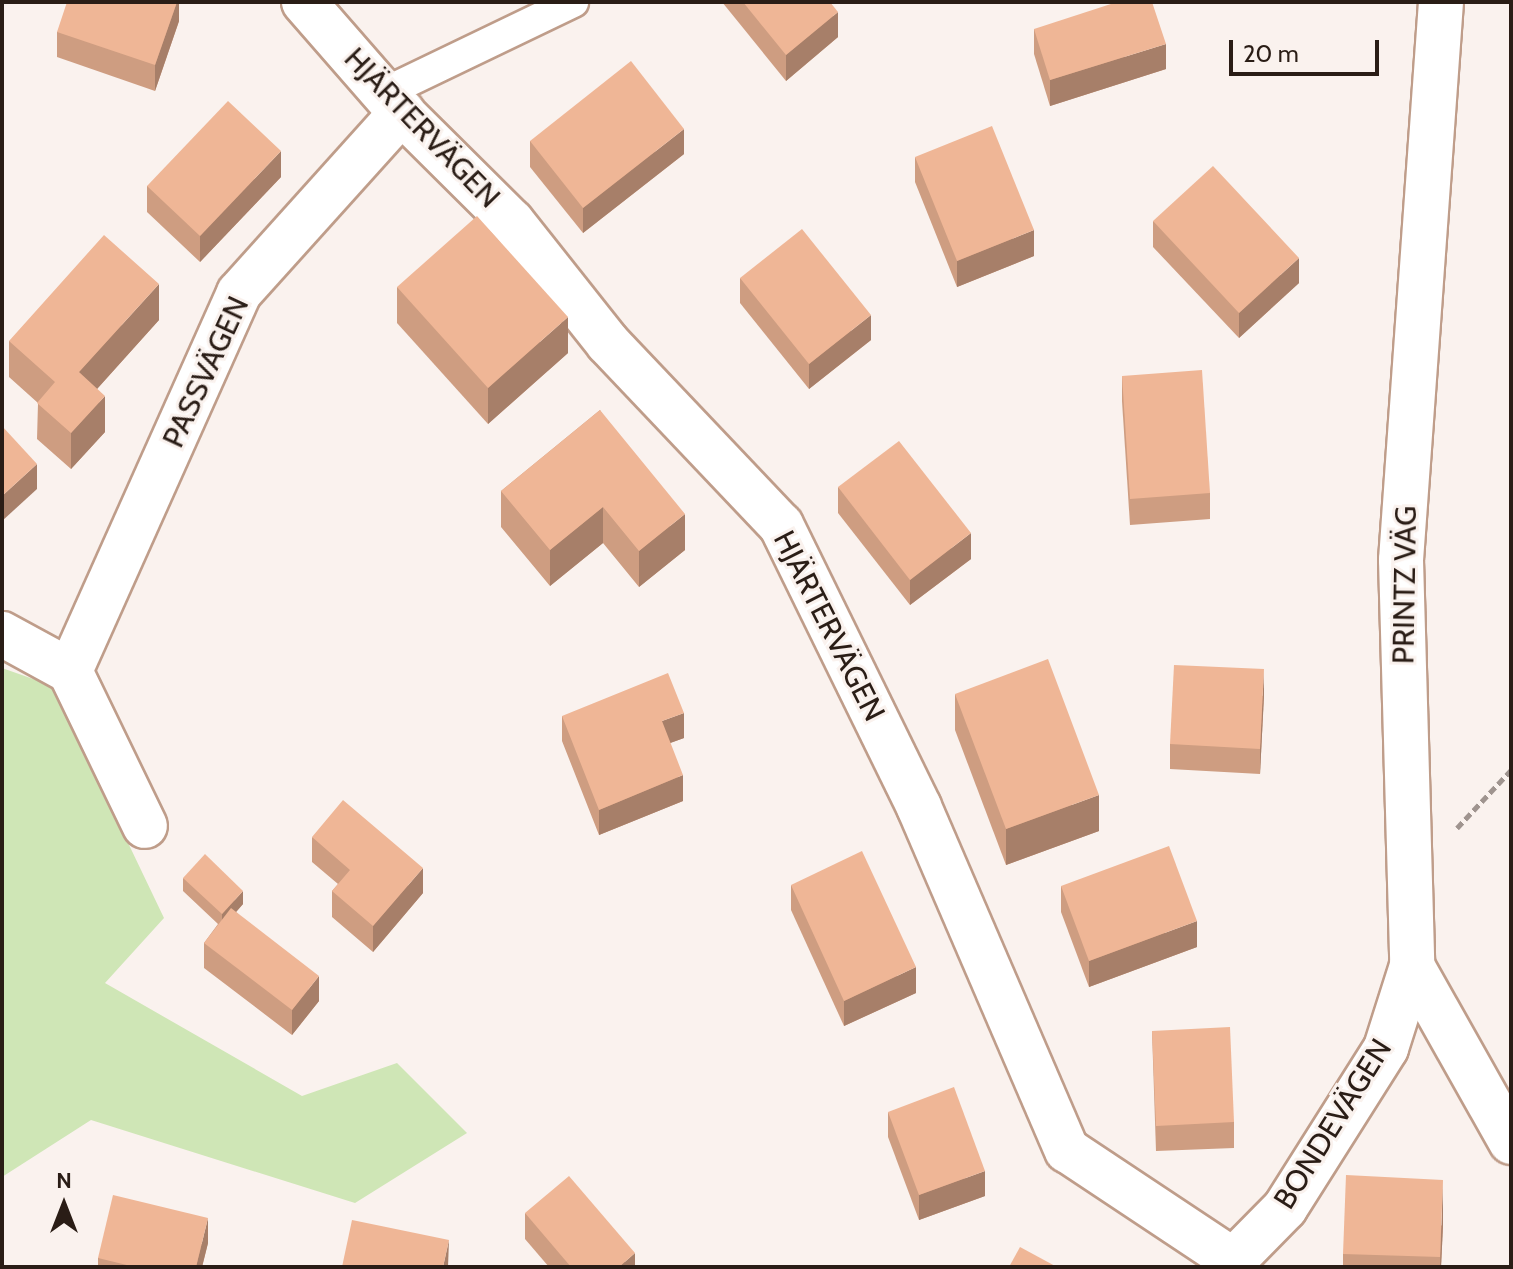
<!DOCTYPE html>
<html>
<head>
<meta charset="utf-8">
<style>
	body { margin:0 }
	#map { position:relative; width:1513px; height:1269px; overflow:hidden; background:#faf2ee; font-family:Cabin,sans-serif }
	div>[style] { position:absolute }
	.green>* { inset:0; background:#cfe6b6 }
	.path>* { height:5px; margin-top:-2.5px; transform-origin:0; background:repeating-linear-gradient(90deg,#9f948f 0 8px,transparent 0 12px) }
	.roads { filter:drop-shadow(2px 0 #bf9d8a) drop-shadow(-2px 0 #bf9d8a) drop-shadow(0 2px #bf9d8a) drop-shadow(0 -2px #bf9d8a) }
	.service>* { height:30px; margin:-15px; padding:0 15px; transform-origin:15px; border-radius:15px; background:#fff }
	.minor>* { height:44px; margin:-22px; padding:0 22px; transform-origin:22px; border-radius:22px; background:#fff }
	.wall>* { inset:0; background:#ce9d81 }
	.shaded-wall>* { inset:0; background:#a77f69 }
	.building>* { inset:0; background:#efb696 }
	span { translate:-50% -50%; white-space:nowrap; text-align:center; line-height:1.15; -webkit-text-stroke:6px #faf2ee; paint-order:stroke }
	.street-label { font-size:30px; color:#2a1d16 }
	.frame { position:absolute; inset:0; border:4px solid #2a1d16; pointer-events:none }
	.north { position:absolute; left:24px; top:1165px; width:80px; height:80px; -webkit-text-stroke:6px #faf2ee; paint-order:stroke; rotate:0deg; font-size:22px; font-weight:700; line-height:32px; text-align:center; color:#2a1d16 }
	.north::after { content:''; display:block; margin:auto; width:28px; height:36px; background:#2a1d16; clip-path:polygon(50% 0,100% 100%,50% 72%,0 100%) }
	.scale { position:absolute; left:1229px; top:40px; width:150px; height:36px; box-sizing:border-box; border:4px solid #2a1d16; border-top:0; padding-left:10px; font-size:24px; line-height:28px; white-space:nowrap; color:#2a1d16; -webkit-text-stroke:6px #faf2ee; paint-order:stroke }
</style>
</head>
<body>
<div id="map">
	<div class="green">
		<div style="clip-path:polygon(2px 668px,53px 686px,164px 918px,105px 983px,302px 1096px,397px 1063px,467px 1133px,355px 1203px,91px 1120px,2px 1177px)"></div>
	</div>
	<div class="path">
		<div style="left:1457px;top:828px;width:79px;rotate:-47deg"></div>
	</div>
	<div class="roads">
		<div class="service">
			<div style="left:384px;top:93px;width:210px;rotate:-25.7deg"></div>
		</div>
		<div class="minor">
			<div style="left:304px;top:2px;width:137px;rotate:48.9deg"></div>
			<div style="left:394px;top:105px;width:166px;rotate:44.8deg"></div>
			<div style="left:512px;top:222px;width:154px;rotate:51.6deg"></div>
			<div style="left:608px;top:343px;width:251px;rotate:46.5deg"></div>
			<div style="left:781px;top:525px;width:314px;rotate:63.9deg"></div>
			<div style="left:919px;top:807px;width:374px;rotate:66.7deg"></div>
			<div style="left:1067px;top:1150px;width:197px;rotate:33.6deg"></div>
			<div style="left:1441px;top:2px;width:559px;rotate:94.1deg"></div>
			<div style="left:1401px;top:560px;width:406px;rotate:88.4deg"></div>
			<div style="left:1412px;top:966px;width:202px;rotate:60.6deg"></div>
			<div style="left:2px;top:634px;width:77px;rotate:28.6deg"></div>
			<div style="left:70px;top:671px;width:172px;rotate:64.2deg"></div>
			<div style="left:70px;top:671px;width:414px;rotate:-65.9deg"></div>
			<div style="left:239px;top:293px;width:244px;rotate:-48deg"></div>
			<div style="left:1227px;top:1267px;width:83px;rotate:-45.5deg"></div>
			<div style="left:1285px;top:1208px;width:189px;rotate:-57.7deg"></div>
			<div style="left:1386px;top:1048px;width:86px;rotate:-72.4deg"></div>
		</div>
	</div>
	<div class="wall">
		<div style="clip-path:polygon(179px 2px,179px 21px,155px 91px,57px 57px,57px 32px)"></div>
		<div style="clip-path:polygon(722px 2px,830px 2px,838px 37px,786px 81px)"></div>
		<div style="clip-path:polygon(1034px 29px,1166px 69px,1050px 106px,1034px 54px)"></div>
		<div style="clip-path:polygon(530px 141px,684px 154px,583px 233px,530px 167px)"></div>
		<div style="clip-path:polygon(915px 157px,1034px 256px,957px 287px,915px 182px)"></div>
		<div style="clip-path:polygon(281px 177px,200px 262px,147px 212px,147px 186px)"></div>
		<div style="clip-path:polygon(1153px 221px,1299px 283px,1239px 338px,1153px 247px)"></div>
		<div style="clip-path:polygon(740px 278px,871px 340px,809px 389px,740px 303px)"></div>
		<div style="clip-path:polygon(397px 287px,568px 353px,488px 424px,397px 323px)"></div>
		<div style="clip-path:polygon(159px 320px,97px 389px,105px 432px,71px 469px,37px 439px,38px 403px,9px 377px,9px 341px)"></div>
		<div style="clip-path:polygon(1122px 376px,1210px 493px,1210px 519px,1130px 525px,1122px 401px)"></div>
		<div style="clip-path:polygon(600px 410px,685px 550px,639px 587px,603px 543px,550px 586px,501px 527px,501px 491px)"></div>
		<div style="clip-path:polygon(838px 487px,971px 559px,910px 605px,838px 513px)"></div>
		<div style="clip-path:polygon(955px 694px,1099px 831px,1006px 865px,955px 730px)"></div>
		<div style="clip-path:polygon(1264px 695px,1260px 774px,1170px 769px,1170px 744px)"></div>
		<div style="clip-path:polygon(562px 716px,684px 738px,670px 743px,683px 801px,599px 835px,562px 741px)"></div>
		<div style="clip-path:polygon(312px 837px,423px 893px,373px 952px,332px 917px,332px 891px,338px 884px,312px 862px)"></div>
		<div style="clip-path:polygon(183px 878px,243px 904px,236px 912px,319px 1001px,292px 1035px,204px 968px,204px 943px,218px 924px,183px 891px)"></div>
		<div style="clip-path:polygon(791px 885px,916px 993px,844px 1026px,791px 910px)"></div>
		<div style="clip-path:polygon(1061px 886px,1197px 947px,1089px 987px,1061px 912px)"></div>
		<div style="clip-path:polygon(1152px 1031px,1234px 1122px,1234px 1148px,1156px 1151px)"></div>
		<div style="clip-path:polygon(888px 1112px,985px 1196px,919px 1220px,888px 1137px)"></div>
		<div style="clip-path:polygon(525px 1213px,635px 1267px,549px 1267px,525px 1239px)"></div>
		<div style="clip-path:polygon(1443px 1225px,1441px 1267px,1343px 1267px,1343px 1254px)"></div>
		<div style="clip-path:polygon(208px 1243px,202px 1267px,98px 1267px,98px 1258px)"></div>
	</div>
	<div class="shaded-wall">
		<div style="clip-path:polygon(177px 2px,179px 2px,179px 21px,155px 91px,155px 65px)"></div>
		<div style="clip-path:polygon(838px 12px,838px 37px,786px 81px,786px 55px)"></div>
		<div style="clip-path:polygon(1166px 44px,1166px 69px,1050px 106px,1050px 80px)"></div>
		<div style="clip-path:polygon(684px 129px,684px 154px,583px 233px,583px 208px)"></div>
		<div style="clip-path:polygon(281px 151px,281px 177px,200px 262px,200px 236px)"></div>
		<div style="clip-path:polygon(1034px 230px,1034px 256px,957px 287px,957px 261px)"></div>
		<div style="clip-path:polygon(1299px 258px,1299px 283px,1239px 338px,1239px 313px)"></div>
		<div style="clip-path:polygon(159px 284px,159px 320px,79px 409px,79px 372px)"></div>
		<div style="clip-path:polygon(871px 315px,871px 340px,809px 389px,809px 364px)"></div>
		<div style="clip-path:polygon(568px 317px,568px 353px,488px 424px,488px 388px)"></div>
		<div style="clip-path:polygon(105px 396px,105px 432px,71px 469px,71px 433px)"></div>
		<div style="clip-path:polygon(37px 464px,37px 489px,2px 521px,2px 496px)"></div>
		<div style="clip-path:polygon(603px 507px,603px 543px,550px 586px,550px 550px)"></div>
		<div style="clip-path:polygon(685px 514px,685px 550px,639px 587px,639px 551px)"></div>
		<div style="clip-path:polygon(971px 533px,971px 559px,910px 605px,910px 580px)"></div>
		<div style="clip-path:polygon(1264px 669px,1264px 695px,1260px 774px,1260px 749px)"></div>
		<div style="clip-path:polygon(684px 713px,684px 738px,662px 746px,662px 721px)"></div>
		<div style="clip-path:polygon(683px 775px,683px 801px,599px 835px,599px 810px)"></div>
		<div style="clip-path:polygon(1099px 795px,1099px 831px,1006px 865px,1006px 829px)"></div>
		<div style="clip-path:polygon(423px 868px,423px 893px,373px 952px,373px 926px)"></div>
		<div style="clip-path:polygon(243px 891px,243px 904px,222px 928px,222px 914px)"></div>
		<div style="clip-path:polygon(1197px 921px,1197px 947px,1089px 987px,1089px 961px)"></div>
		<div style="clip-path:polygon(916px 967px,916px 993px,844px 1026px,844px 1001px)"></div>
		<div style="clip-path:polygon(319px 976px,319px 1001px,292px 1035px,292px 1010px)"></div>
		<div style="clip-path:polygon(985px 1171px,985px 1196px,919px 1220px,919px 1195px)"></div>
		<div style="clip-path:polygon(1443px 1180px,1443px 1225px,1441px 1267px,1440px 1267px)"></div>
		<div style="clip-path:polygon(208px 1218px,208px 1243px,202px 1267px,196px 1267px)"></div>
		<div style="clip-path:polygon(449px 1240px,448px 1267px,443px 1267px)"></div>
		<div style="clip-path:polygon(635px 1253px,635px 1267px,619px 1267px)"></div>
	</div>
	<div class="building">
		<div style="clip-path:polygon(67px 2px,177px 2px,155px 65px,57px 32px)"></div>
		<div style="clip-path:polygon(743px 2px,830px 2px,838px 12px,786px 55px)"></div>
		<div style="clip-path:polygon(1117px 2px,1152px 2px,1166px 44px,1050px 80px,1034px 29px)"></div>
		<div style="clip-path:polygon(631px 61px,684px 129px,583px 208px,530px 141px)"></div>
		<div style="clip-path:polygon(228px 101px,281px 151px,200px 236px,147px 186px)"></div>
		<div style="clip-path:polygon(992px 126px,1034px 230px,957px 261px,915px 157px)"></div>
		<div style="clip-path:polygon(1213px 166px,1299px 258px,1239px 313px,1153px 221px)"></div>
		<div style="clip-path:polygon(477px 216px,568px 317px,488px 388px,397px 287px)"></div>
		<div style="clip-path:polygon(802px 229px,871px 315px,809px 364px,740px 278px)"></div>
		<div style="clip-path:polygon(104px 235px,159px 284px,79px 372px,105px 396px,71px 433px,37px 403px,55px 382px,9px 341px)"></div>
		<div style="clip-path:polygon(1202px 370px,1210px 493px,1130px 499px,1122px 376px)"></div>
		<div style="clip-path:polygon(600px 410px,685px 514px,639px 551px,603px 507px,550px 550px,501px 491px)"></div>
		<div style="clip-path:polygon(2px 426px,37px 464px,2px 496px)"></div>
		<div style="clip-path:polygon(899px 441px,971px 533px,910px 580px,838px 487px)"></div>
		<div style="clip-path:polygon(1048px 659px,1099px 795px,1006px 829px,955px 694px)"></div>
		<div style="clip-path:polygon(1174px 665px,1264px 669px,1260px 749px,1170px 744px)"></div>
		<div style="clip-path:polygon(668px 673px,684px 713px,662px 721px,683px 775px,599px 810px,562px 716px)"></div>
		<div style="clip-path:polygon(343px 800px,423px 868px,373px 926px,332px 891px,350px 870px,312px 837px)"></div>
		<div style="clip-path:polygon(1169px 846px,1197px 921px,1089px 961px,1061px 886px)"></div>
		<div style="clip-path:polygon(862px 851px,916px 967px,844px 1001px,791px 885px)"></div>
		<div style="clip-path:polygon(205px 854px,243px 891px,222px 914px,183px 878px)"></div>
		<div style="clip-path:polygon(231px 908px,319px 976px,292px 1010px,204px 943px)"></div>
		<div style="clip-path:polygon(1230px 1027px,1234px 1122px,1156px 1126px,1152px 1031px)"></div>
		<div style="clip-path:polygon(954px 1087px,985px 1171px,919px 1195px,888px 1112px)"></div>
		<div style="clip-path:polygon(1346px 1175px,1443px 1180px,1440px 1257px,1343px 1254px)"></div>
		<div style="clip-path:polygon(569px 1176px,635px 1253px,619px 1267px,571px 1267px,525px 1213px)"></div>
		<div style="clip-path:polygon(113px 1195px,208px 1218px,196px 1267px,135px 1267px,98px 1258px)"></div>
		<div style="clip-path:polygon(352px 1220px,449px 1240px,443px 1267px,342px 1267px)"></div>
		<div style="clip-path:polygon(1020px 1247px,1057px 1267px,1009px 1267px)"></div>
	</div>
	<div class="street-label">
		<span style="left:422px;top:128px;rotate:46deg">HJÄRTERVÄGEN</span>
		<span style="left:206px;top:372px;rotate:-65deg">PASSVÄGEN</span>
		<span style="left:1405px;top:585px;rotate:-89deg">PRINTZ VÄG</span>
		<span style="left:829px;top:626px;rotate:63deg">HJÄRTERVÄGEN</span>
		<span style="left:1333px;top:1124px;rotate:-58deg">BONDEVÄGEN</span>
	</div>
	<div class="frame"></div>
	<div class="north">N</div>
	<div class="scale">20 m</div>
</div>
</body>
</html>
